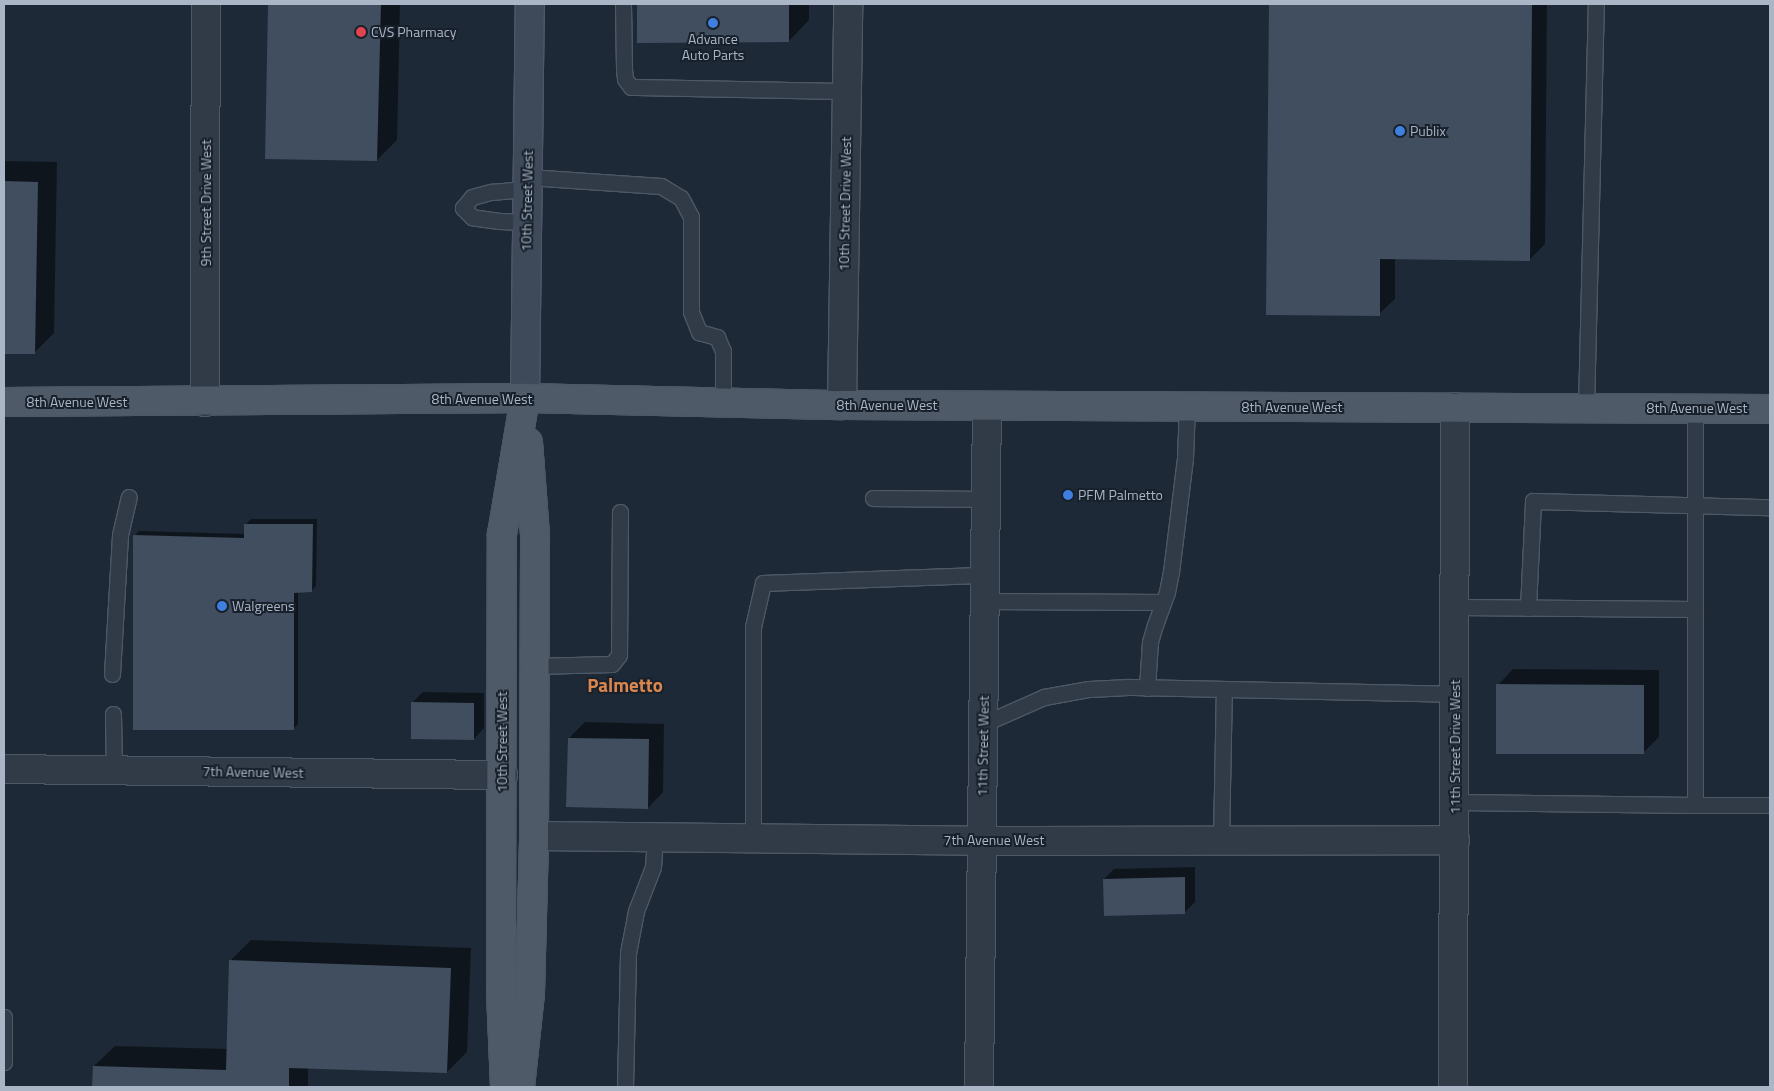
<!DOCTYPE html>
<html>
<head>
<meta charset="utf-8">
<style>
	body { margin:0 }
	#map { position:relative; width:1774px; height:1091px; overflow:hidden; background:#1d2936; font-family:"Titillium Web",sans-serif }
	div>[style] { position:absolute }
	.shadow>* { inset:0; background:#0007 }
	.building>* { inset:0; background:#404e5f }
	.roads { filter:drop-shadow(1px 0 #4e5865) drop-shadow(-1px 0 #4e5865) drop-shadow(0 1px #4e5865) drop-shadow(0 -1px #4e5865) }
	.lane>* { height:15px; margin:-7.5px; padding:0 7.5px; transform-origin:7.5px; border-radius:7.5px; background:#313b47 }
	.street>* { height:28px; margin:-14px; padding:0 14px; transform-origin:14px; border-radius:14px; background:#313b47 }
	.secondary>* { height:28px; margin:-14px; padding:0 14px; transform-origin:14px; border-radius:14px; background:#3e4a5a }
	.primary>* { height:28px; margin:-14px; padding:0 14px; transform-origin:14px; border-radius:14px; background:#4e5a67 }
	.dots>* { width:14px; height:14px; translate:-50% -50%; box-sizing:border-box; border:2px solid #17202b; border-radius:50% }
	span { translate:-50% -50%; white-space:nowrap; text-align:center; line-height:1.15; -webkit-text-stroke:4px #17202b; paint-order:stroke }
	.poi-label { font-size:14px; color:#aab5c5 }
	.left { translate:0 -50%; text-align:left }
	.street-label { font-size:14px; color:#aab5c5 }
	.district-label { font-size:19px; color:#da864f; font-weight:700 }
	.frame { position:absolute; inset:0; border:5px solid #aab5c5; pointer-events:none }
</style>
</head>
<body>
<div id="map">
	<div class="shadow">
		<div style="clip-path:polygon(269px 4px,400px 4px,397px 140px,377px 160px,266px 158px)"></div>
		<div style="clip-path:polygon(638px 4px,809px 4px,809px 20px,789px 41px,638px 42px)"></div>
		<div style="clip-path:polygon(1271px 4px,1547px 4px,1545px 244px,1530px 259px,1395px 258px,1395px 299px,1379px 314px,1267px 313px)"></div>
		<div style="clip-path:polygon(4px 161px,57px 162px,54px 333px,34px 353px,4px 352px)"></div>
		<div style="clip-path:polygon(251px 519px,317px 519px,316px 586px,311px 591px,298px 591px,298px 724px,293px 729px,134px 536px,139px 531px,246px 534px,246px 524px)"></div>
		<div style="clip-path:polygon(1513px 669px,1659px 670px,1659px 737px,1643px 753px,1498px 685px)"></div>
		<div style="clip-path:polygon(423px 692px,484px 693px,484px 728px,474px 739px,412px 703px)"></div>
		<div style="clip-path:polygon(585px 722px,664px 724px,663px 792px,648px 808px,569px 738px)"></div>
		<div style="clip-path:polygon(1195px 867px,1195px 902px,1184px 913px,1104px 879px,1114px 869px)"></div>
		<div style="clip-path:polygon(251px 940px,471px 948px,467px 1052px,447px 1072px,308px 1068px,308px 1087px,94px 1087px,94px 1066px,115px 1046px,228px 1049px,230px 961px)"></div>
	</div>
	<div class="building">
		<div style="clip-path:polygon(268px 4px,381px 4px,377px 161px,265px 159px)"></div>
		<div style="clip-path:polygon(637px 4px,789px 4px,789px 42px,637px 43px)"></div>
		<div style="clip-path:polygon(1269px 4px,1532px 4px,1530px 261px,1380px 259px,1380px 316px,1266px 315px)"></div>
		<div style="clip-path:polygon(4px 181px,38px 182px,35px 354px,4px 354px)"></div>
		<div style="clip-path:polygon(244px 524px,313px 524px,312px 592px,294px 593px,294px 730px,133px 730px,133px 535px,244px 538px)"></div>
		<div style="clip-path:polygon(1496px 684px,1644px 685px,1644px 754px,1496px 754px)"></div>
		<div style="clip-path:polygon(411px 702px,474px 703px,474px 740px,411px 739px)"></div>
		<div style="clip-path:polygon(568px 738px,649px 739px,648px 809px,566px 807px)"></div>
		<div style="clip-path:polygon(1185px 877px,1185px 914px,1104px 916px,1103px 879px)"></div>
		<div style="clip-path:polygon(229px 960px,451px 968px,447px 1073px,289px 1068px,289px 1087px,92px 1087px,93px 1066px,226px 1070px)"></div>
	</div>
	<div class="roads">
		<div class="lane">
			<div style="left:623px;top:4px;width:65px;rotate:89.1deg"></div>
			<div style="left:624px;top:69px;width:10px;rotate:84deg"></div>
			<div style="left:625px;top:79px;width:10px;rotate:53deg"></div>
			<div style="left:631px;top:87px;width:216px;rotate:1.1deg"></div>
			<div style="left:528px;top:177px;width:133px;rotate:3.9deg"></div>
			<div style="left:661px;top:186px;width:23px;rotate:31deg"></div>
			<div style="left:681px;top:198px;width:21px;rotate:62deg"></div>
			<div style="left:691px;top:217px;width:95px;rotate:90deg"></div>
			<div style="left:691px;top:312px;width:22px;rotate:68deg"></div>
			<div style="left:699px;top:332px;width:19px;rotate:16deg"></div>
			<div style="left:717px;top:337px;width:15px;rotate:67deg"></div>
			<div style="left:723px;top:351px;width:51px;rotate:90deg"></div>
			<div style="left:527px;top:222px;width:28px;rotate:-178deg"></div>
			<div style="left:499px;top:221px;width:27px;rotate:-172deg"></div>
			<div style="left:472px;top:217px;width:13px;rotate:-135deg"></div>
			<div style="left:463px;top:208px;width:14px;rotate:-51deg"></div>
			<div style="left:472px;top:197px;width:20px;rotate:-15deg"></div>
			<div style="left:491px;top:192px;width:37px;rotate:-5deg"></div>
			<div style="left:1586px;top:408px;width:404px;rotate:-88.6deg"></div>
			<div style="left:1695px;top:408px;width:397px;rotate:90deg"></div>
			<div style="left:1695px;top:805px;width:75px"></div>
			<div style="left:873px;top:498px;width:113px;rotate:0.5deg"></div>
			<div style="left:985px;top:601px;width:178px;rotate:0.3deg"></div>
			<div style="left:1455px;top:607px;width:240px;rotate:0.5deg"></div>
			<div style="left:1528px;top:608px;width:107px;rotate:-87.3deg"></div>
			<div style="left:1533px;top:501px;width:237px;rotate:1.5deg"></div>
			<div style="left:534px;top:666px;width:78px;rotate:-1.5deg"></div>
			<div style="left:612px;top:664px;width:11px;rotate:-52deg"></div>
			<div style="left:619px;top:655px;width:143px;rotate:-89.6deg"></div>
			<div style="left:112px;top:674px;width:139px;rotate:-86.7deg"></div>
			<div style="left:120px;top:535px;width:39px;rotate:-77deg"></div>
			<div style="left:1147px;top:688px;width:46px;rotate:-86.3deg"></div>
			<div style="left:1150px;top:642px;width:18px;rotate:-74deg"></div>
			<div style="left:1155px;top:625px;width:35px;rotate:-70deg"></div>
			<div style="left:1167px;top:592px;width:20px;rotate:-79deg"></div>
			<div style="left:1171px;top:572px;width:115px;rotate:-83deg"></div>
			<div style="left:1185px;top:458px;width:52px;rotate:-87.8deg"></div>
			<div style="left:113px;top:714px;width:56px;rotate:89deg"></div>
			<div style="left:983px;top:724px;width:67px;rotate:-23.9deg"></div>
			<div style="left:1044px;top:697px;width:46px;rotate:-10.1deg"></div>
			<div style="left:1089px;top:689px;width:39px;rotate:-3deg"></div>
			<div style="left:1128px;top:687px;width:327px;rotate:1.2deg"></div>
			<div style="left:1455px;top:802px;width:240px;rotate:0.7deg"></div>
			<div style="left:753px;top:838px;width:211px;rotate:-90deg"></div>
			<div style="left:753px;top:627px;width:45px;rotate:-77.2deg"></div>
			<div style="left:763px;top:583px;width:222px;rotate:-2.1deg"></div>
			<div style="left:1221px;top:840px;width:151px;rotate:-88.9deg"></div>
			<div style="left:4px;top:1017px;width:45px;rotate:90deg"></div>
			<div style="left:625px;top:1087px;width:134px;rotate:-88.7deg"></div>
			<div style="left:628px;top:953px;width:43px;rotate:-79.2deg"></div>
			<div style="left:636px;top:911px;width:47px;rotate:-68.9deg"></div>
			<div style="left:653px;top:867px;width:29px;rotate:-86deg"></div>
		</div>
		<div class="street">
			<div style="left:205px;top:402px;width:398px;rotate:-89.9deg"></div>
			<div style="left:842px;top:405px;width:401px;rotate:-89.1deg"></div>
			<div style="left:4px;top:769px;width:499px;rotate:0.7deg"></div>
			<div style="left:534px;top:836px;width:447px;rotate:0.6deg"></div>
			<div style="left:981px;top:841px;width:474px;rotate:-0.1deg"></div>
			<div style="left:979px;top:1087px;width:681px;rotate:-89.33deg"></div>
			<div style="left:1453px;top:1087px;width:680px;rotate:-89.83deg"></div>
		</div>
		<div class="secondary">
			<div style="left:525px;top:398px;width:394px;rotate:-89.3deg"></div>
		</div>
		<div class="primary">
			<div style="left:4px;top:402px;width:521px;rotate:-0.44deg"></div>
			<div style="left:525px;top:398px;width:317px;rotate:1.3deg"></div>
			<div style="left:842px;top:405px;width:928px;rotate:0.25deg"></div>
			<div style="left:505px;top:1087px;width:95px;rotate:-92.4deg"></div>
			<div style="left:501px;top:992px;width:458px;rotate:-89.9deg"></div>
			<div style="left:502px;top:534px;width:138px;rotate:-80.4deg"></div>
			<div style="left:520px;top:1087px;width:95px;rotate:-83.9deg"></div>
			<div style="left:530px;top:993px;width:157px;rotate:-88.5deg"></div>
			<div style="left:534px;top:836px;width:301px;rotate:-89.8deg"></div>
			<div style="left:535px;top:535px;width:93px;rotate:-94.3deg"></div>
		</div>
	</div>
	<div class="dots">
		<div style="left:713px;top:23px;background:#3f7fe0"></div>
		<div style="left:361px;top:32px;background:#e0444e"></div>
		<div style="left:1400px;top:131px;background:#3f7fe0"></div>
		<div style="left:1068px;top:495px;background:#3f7fe0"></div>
		<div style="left:222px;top:606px;background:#3f7fe0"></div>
	</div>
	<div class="poi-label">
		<span class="left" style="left:371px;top:32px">CVS Pharmacy</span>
		<span style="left:713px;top:47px">Advance<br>Auto Parts</span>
		<span class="left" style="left:1410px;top:131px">Publix</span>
		<span class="left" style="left:1078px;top:495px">PFM Palmetto</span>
		<span class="left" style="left:232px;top:606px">Walgreens</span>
	</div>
	<div class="street-label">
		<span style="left:527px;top:201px;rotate:-89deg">10th Street West</span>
		<span style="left:206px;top:203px;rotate:-90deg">9th Street Drive West</span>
		<span style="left:845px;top:204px;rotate:-89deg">10th Street Drive West</span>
		<span style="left:482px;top:399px">8th Avenue West</span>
		<span style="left:77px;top:402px">8th Avenue West</span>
		<span style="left:887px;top:405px">8th Avenue West</span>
		<span style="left:1292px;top:407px">8th Avenue West</span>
		<span style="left:1697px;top:408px">8th Avenue West</span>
		<span style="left:502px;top:742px;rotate:-90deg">10th Street West</span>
		<span style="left:983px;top:746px;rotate:-89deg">11th Street West</span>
		<span style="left:1455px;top:747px;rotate:-90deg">11th Street Drive West</span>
		<span style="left:253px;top:772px;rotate:1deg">7th Avenue West</span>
		<span style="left:994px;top:840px">7th Avenue West</span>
	</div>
	<div class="district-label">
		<span style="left:625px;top:685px">Palmetto</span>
	</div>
	<div class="frame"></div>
</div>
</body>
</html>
